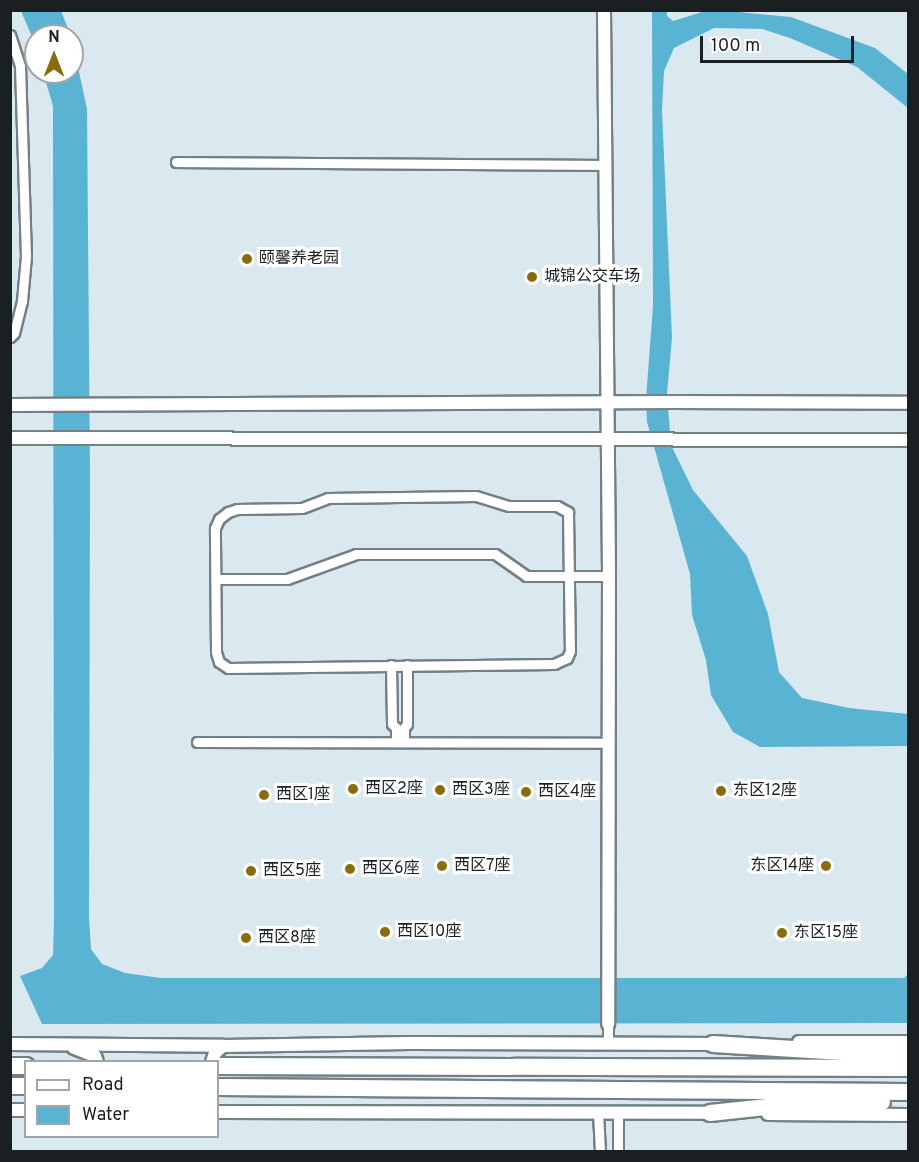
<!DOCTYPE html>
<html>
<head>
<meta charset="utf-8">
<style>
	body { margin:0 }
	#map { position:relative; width:919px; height:1162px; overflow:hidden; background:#dae9ef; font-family:Overpass,"Noto Sans SC",sans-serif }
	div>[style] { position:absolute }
	.water>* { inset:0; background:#59b3d3 }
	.roads { filter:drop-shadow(2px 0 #738086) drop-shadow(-2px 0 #738086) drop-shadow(0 2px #738086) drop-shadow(0 -2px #738086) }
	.street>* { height:9px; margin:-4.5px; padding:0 4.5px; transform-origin:4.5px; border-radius:4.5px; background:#fff }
	.secondary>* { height:12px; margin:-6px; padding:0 6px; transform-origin:6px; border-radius:6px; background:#fff }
	.highway>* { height:16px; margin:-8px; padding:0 8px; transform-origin:8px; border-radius:8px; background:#fff }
	.dots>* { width:16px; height:16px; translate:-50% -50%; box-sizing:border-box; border:3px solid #fff; border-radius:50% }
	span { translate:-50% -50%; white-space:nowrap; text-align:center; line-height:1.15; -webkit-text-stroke:6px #fff; paint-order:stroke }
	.poi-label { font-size:16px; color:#1a2022 }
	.left { translate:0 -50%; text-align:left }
	.right { translate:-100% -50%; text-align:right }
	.frame { position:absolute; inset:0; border:12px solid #1a2022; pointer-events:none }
	.legend { position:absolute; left:24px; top:1060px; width:195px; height:78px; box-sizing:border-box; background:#fff; border:2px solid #a3a6a7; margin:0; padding:8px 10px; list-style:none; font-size:18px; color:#1a2022 }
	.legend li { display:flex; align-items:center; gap:12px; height:30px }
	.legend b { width:30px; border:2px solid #a3a6a7 }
	.north { position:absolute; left:24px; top:24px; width:60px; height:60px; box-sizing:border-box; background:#fff; border:2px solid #a3a6a7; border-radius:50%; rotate:0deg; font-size:16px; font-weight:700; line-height:24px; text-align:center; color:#1a2022 }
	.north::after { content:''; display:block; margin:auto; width:21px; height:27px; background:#8a6c0b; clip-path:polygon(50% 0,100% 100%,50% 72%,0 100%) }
	.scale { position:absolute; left:700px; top:36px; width:154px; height:27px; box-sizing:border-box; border:3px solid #1a2022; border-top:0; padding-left:8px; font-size:18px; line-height:21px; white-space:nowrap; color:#1a2022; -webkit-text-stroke:4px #fff; paint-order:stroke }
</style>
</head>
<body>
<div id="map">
	<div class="water">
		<div style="clip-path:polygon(21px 11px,61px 11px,71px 36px,36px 36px,36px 46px)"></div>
		<div style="clip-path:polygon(652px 11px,667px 11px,667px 16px,673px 21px,702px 12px,729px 11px,791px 17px,875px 48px,908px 74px,908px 108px,857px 67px,790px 38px,762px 29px,714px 28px,674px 48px,664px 71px,662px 110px,672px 338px,667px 394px,671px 445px,693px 490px,747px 556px,768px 614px,779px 672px,802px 698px,849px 708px,908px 714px,908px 746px,760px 747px,733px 732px,711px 695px,706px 660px,692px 615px,690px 574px,647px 422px,646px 399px,653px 306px)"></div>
		<div style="clip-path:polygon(72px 39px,87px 109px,90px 476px,89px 918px,91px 949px,102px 964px,125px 973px,161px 978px,904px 978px,908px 974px,908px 1023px,42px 1024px,20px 976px,42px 968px,53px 955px,54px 919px,53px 106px,43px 72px,72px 72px)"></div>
	</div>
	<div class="roads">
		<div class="street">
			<div style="left:10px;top:35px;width:33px;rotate:72deg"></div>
			<div style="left:20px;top:66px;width:190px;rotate:88.2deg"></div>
			<div style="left:26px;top:256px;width:45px;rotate:95.1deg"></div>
			<div style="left:22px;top:301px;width:33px;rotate:104deg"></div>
			<div style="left:14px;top:333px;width:6px;rotate:135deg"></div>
			<div style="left:176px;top:162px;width:428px;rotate:0.4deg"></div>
			<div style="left:476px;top:496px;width:34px;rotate:17deg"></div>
			<div style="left:509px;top:506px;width:48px"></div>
			<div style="left:557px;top:506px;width:13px;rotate:29deg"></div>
			<div style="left:568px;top:512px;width:139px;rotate:89.2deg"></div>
			<div style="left:570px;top:651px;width:8px;rotate:113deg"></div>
			<div style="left:567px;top:658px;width:14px;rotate:155deg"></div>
			<div style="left:554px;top:664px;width:326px;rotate:179.3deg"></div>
			<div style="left:228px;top:668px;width:11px;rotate:-146deg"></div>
			<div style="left:219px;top:662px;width:10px;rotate:-107deg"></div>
			<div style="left:216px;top:652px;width:124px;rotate:-90.5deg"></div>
			<div style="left:215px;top:528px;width:10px;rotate:-66deg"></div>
			<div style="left:219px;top:519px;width:11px;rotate:-38deg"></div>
			<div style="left:228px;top:512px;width:9px;rotate:-18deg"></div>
			<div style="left:237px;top:509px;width:65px;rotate:-0.9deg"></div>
			<div style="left:302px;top:508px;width:28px;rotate:-21deg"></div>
			<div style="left:328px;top:498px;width:148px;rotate:-0.8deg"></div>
			<div style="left:216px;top:579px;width:71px"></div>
			<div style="left:287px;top:579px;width:73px;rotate:-19.9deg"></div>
			<div style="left:356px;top:554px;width:139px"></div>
			<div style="left:495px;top:554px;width:38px;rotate:35deg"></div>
			<div style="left:526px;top:576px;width:83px"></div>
			<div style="left:391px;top:665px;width:59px;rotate:89deg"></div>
			<div style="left:392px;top:724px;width:6px;rotate:45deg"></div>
			<div style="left:396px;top:728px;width:14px;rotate:90deg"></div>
			<div style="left:197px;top:742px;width:412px;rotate:0.1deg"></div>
			<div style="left:404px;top:742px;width:14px;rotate:-90deg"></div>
			<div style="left:404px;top:728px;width:5px;rotate:-53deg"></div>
			<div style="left:407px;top:724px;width:59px;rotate:-90deg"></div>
			<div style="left:608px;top:1024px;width:19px;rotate:90deg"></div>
			<div style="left:598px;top:1113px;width:39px;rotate:87deg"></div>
			<div style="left:618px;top:1113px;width:39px;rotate:90deg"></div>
		</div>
		<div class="secondary">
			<div style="left:604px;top:10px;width:566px;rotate:89.49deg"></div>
			<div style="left:609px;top:576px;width:448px;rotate:90.1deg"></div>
			<div style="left:10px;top:405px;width:663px;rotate:-0.26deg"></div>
			<div style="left:673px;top:402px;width:235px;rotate:0.2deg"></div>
			<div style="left:10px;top:438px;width:898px;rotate:0.13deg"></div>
			<div style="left:799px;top:1042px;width:109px"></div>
			<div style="left:10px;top:1044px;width:213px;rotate:0.5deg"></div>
			<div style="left:223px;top:1046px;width:187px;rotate:-0.9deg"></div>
			<div style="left:410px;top:1043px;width:311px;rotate:0.2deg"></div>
			<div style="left:74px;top:1048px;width:22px;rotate:21deg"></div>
			<div style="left:95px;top:1056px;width:6px;rotate:72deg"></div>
			<div style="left:212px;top:1062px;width:9px;rotate:-72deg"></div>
			<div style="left:215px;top:1053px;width:11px;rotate:-41deg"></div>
			<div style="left:10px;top:1110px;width:16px"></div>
			<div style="left:218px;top:1112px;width:499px;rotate:0.1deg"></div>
			<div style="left:768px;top:1114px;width:140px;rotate:0.4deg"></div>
		</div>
		<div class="highway">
			<div style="left:713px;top:1044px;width:195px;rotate:3.5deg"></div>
			<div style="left:10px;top:1066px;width:16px"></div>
			<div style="left:218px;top:1066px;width:690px;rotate:0.17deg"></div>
			<div style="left:10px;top:1086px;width:16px"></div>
			<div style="left:218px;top:1087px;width:690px;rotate:0.42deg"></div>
			<div style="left:710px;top:1113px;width:65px;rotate:-6.1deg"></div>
			<div style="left:775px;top:1106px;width:107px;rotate:-2.1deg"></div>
		</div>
	</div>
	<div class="dots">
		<div style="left:247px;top:259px;background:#8a6c0b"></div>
		<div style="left:532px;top:277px;background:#8a6c0b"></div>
		<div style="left:353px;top:789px;background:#8a6c0b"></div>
		<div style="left:440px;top:790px;background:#8a6c0b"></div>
		<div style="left:721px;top:791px;background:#8a6c0b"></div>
		<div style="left:526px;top:792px;background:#8a6c0b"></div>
		<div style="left:264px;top:795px;background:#8a6c0b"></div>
		<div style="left:442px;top:866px;background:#8a6c0b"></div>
		<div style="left:826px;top:866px;background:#8a6c0b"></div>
		<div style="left:350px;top:869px;background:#8a6c0b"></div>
		<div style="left:251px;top:871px;background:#8a6c0b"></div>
		<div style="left:385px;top:932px;background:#8a6c0b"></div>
		<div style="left:782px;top:933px;background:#8a6c0b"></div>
		<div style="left:246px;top:938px;background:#8a6c0b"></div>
	</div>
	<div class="poi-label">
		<span class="left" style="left:259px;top:259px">颐馨养老园</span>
		<span class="left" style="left:544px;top:277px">城锦公交车场</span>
		<span class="left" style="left:365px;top:789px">西区2座</span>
		<span class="left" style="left:452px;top:790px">西区3座</span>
		<span class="left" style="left:733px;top:791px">东区12座</span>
		<span class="left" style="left:538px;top:792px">西区4座</span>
		<span class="left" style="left:276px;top:795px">西区1座</span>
		<span class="left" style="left:454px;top:866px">西区7座</span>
		<span class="right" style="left:814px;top:866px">东区14座</span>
		<span class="left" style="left:362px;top:869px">西区6座</span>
		<span class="left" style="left:263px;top:871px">西区5座</span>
		<span class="left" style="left:397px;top:932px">西区10座</span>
		<span class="left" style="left:794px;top:933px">东区15座</span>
		<span class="left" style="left:258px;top:938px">西区8座</span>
	</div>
	<div class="frame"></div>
	<ul class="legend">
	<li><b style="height:8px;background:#fff"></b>Road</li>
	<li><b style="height:16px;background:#59b3d3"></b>Water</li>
	</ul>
	<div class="north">N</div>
	<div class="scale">100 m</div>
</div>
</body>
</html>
